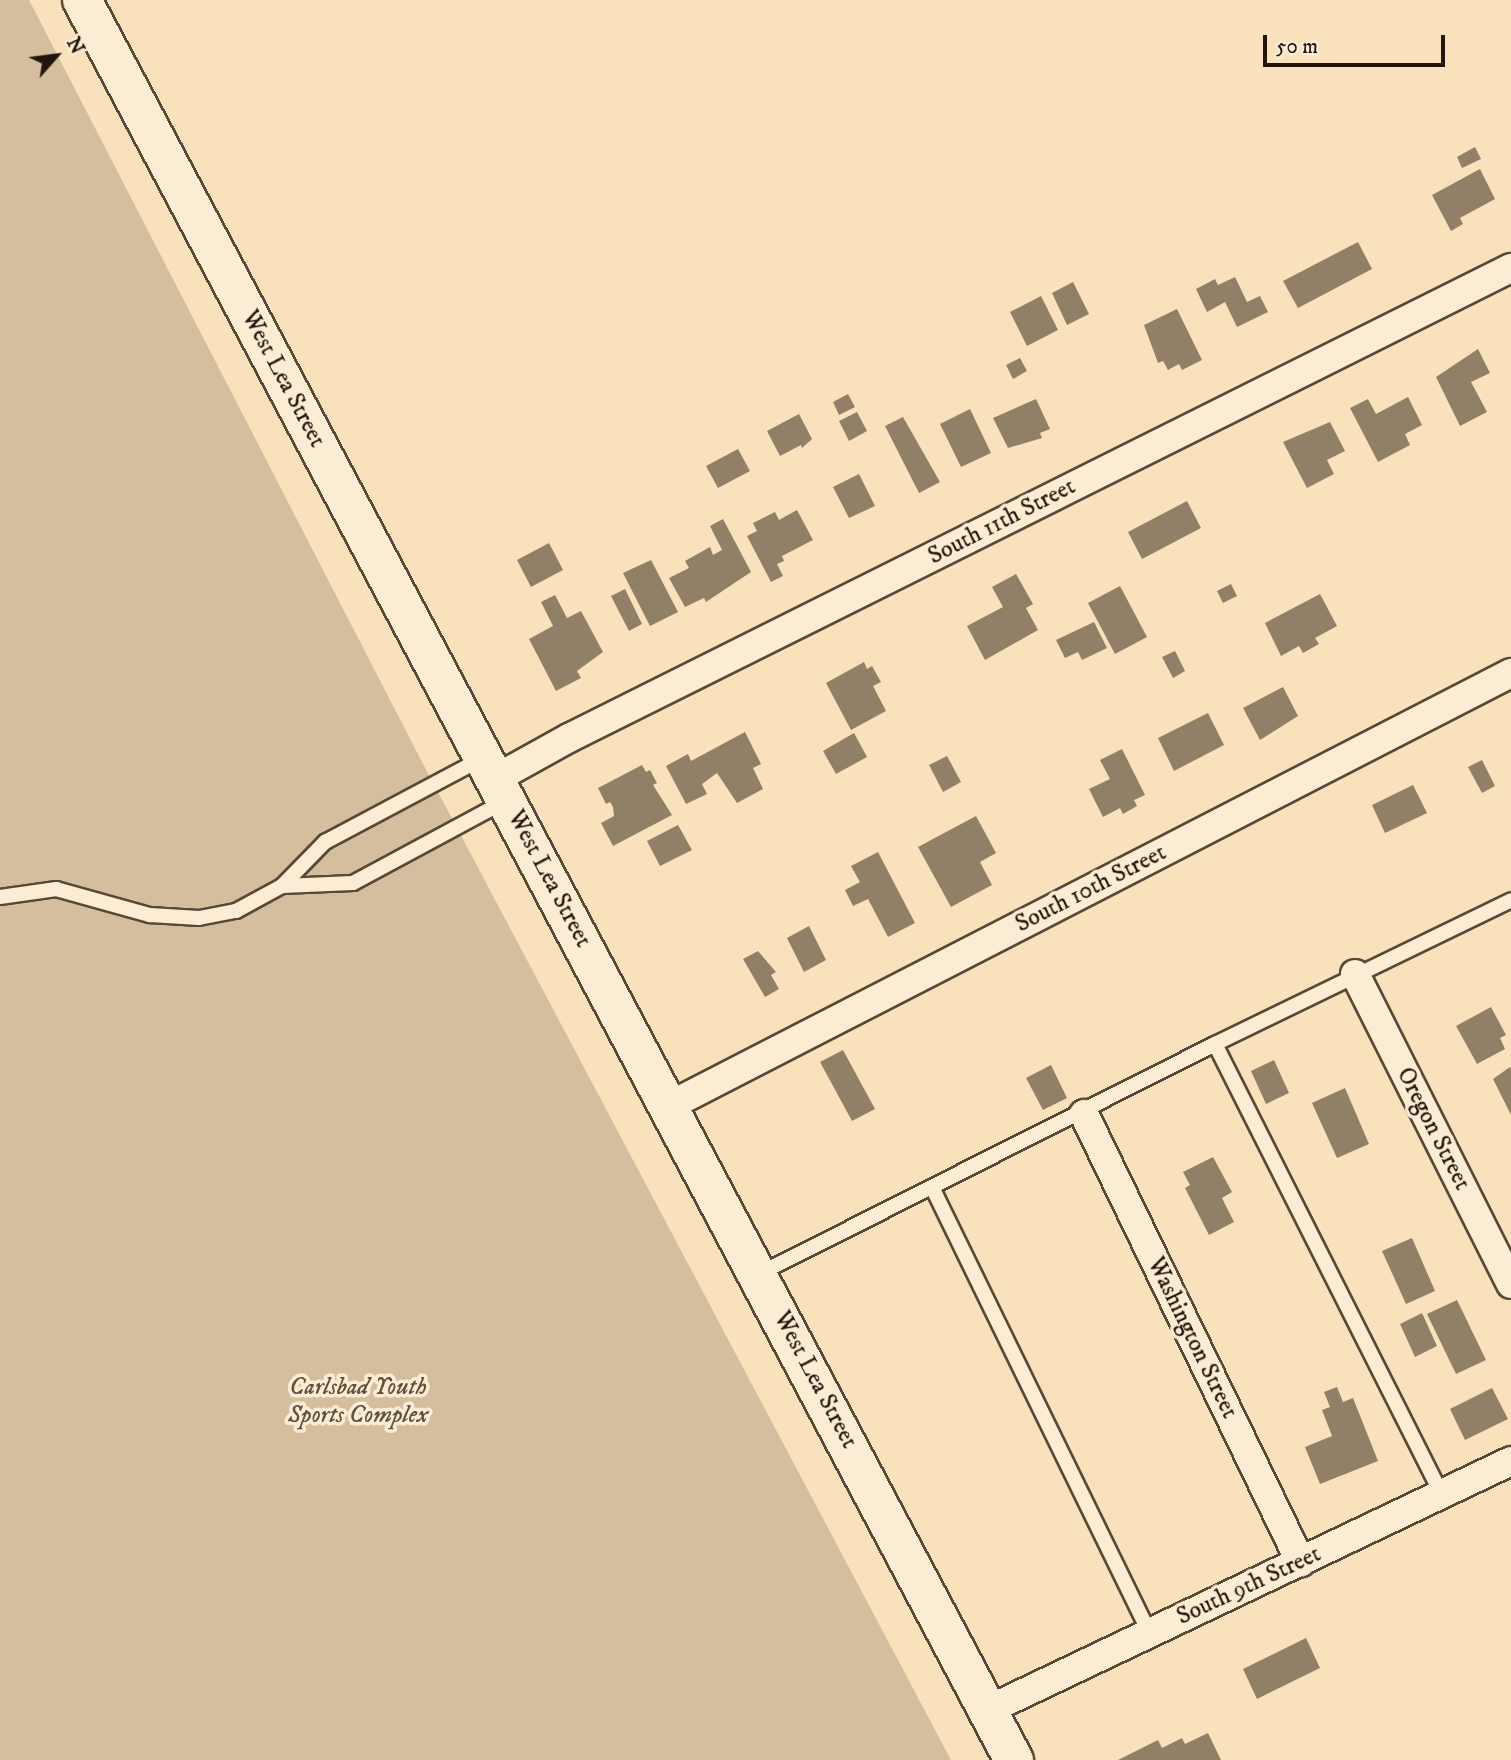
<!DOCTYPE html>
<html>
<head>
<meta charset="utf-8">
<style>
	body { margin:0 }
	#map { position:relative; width:1511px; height:1760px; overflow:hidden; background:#f9e1bb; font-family:"IM FELL DW Pica",serif }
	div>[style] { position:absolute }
	.green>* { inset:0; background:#d5be9d }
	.building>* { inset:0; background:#927f67 }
	.roads { filter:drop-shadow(2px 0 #584838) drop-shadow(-2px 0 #584838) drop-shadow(0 2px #584838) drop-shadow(0 -2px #584838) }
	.lane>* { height:14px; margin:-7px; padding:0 7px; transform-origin:7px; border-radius:7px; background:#fbecd3 }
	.street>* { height:28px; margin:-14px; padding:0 14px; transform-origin:14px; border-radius:14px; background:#fbecd3 }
	.secondary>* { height:38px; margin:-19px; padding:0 19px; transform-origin:19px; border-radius:19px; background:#fbecd3 }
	span { translate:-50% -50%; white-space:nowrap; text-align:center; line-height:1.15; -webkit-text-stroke:7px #fbecd3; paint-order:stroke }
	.street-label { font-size:24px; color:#23150d }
	.park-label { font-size:24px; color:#61503f; font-style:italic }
	.north { position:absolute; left:21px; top:21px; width:70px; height:70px; -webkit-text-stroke:5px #fbecd3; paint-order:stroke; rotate:62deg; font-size:19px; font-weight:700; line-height:28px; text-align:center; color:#23150d }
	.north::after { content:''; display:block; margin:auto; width:24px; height:32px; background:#23150d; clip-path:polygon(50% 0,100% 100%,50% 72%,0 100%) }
	.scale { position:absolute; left:1263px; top:35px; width:182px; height:32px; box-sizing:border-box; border:4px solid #23150d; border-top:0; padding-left:9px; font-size:21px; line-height:24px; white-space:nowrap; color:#23150d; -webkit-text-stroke:5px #fbecd3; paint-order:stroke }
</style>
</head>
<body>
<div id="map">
	<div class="green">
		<div style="clip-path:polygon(0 0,29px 0,421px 760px,951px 1760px,0 1760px)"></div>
	</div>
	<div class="building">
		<div style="clip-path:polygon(1475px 147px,1481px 159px,1462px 168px,1457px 157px)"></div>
		<div style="clip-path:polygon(1480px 169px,1495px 199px,1460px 218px,1463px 224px,1451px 231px,1432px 195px)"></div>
		<div style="clip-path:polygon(1358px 242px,1372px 269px,1298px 308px,1283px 281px)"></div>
		<div style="clip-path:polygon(1235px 277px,1247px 302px,1260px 296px,1268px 312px,1237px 327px,1225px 302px,1207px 312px,1196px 289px,1215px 279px,1218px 285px)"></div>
		<div style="clip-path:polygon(1073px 282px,1089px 314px,1067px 325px,1052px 293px)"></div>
		<div style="clip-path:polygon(1041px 296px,1058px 330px,1027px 346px,1010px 312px)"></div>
		<div style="clip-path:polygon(1177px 309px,1202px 360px,1182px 370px,1179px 364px,1168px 370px,1163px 361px,1158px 363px,1144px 325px)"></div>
		<div style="clip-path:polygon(1478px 349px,1490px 373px,1471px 382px,1487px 412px,1460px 426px,1436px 377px)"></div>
		<div style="clip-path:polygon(1020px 358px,1027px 371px,1013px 379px,1006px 365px)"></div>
		<div style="clip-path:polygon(848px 394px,855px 407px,839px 415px,833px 402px)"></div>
		<div style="clip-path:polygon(1408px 397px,1422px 425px,1405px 434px,1410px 445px,1378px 462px,1350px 408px,1368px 399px,1376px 414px)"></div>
		<div style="clip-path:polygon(1036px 399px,1050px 429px,1040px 433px,1042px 438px,1008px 448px,993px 418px)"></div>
		<div style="clip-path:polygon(970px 409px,991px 453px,961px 467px,940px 424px)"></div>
		<div style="clip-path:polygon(857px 412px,867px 431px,849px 441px,839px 421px)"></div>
		<div style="clip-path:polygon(799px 414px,812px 439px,802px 448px,801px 445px,780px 456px,767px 431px)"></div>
		<div style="clip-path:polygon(903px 417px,940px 482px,919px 493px,885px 426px)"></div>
		<div style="clip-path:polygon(1330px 422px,1345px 451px,1327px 460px,1334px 474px,1307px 488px,1283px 442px)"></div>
		<div style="clip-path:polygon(738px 449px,750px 471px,718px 488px,706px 466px)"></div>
		<div style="clip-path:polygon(859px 474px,875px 506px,849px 518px,833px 487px)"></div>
		<div style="clip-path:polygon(1187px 501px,1201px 528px,1142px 559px,1128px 532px)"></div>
		<div style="clip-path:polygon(797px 510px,813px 540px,782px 556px,784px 561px,777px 564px,783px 576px,771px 582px,747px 536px,757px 531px,753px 523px,775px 512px,779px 520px)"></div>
		<div style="clip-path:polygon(723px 519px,751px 572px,706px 602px,704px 598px,685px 607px,669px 578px,689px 568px,685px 561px,710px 547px,713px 555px,722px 550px,710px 526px)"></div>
		<div style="clip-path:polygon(549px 543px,563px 570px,531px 587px,517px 560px)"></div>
		<div style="clip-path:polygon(651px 560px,678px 612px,650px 626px,623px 573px)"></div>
		<div style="clip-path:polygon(1016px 574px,1033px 604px,1026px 608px,1038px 630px,985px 660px,967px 626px,1003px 607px,992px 587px)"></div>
		<div style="clip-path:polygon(1231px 584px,1237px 596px,1223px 603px,1217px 591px)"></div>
		<div style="clip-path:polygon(1120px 586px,1147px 637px,1115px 654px,1088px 603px)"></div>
		<div style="clip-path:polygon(625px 589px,642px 624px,629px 631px,611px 596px)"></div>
		<div style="clip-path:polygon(1320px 594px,1337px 626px,1315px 638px,1319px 644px,1303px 653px,1299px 646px,1281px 656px,1265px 623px)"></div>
		<div style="clip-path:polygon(555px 595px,567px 618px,581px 611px,603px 652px,577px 671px,581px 678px,556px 691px,529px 639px,553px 626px,541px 602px)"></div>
		<div style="clip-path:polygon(1094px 622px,1107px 648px,1082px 660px,1078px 652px,1065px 658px,1056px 640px)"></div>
		<div style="clip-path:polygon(1175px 651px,1185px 671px,1173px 678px,1162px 657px)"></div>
		<div style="clip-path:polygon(864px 662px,867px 669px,872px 666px,881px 682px,873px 686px,886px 711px,851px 730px,826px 683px)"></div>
		<div style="clip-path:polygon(1283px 687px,1298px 716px,1260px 740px,1243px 708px)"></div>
		<div style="clip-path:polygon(1208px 713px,1224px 745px,1174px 771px,1158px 738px)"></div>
		<div style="clip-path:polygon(745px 732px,761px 764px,753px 768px,763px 789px,737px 803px,717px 773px,702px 784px,707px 794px,686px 804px,666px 766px,688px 754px,691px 761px)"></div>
		<div style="clip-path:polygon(854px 733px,867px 757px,836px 774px,823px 751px)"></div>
		<div style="clip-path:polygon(1122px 749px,1145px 795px,1134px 800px,1137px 806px,1123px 814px,1120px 808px,1103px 817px,1089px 789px,1110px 779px,1100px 760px)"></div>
		<div style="clip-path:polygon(947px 756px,961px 782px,943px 792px,929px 765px)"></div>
		<div style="clip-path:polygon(1482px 760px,1495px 786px,1482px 793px,1468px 767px)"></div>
		<div style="clip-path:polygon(642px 765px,646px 772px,650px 770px,657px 783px,653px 785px,672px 815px,613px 846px,601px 823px,614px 816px,613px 807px,610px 802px,606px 804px,598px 788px)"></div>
		<div style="clip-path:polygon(1413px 785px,1427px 813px,1385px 833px,1372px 805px)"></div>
		<div style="clip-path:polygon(976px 816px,996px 853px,980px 862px,992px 885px,951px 907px,918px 847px)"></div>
		<div style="clip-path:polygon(678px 825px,692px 850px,660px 866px,647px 841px)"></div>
		<div style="clip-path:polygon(878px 852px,915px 923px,888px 937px,868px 899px,853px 906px,845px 890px,860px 882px,851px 866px)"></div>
		<div style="clip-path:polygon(809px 926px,826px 960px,804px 972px,787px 938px)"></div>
		<div style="clip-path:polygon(758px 951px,776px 972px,771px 975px,779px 989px,765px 997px,743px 959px)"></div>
		<div style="clip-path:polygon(1491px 1007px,1506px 1035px,1500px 1038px,1505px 1049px,1477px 1064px,1456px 1026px)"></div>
		<div style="clip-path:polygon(843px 1050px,875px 1109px,852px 1121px,820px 1062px)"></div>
		<div style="clip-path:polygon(1274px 1060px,1289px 1093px,1266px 1104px,1251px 1071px)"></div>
		<div style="clip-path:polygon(1051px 1065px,1067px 1098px,1043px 1110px,1026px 1078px)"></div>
		<div style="clip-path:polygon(1510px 1067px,1511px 1070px,1511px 1115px,1493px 1079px)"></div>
		<div style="clip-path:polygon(1345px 1088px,1369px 1144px,1337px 1158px,1312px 1103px)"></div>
		<div style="clip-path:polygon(1213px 1157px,1232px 1192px,1222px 1198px,1234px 1222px,1209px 1235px,1185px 1188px,1190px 1185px,1183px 1172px)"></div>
		<div style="clip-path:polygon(1412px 1238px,1435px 1291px,1406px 1304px,1382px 1251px)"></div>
		<div style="clip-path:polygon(1457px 1300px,1486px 1360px,1456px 1374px,1427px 1314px)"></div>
		<div style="clip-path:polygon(1422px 1313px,1437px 1346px,1415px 1357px,1400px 1324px)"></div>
		<div style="clip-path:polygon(1337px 1387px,1343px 1402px,1353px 1398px,1378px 1461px,1320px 1484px,1305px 1447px,1332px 1436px,1322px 1410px,1330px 1407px,1324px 1392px)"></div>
		<div style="clip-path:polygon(1492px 1388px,1508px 1419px,1465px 1440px,1450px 1409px)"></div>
		<div style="clip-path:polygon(1306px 1638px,1320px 1668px,1257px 1699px,1243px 1669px)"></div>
		<div style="clip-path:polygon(1208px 1733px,1221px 1760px,1118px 1760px,1158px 1740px,1162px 1748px,1182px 1738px,1185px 1744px)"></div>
	</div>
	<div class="roads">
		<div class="lane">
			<div style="left:282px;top:886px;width:71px;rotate:-2.4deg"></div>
			<div style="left:353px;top:883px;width:173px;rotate:-28.3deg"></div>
			<div style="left:0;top:897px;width:57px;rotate:-8.1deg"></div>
			<div style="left:56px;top:889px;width:98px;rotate:15.5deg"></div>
			<div style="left:150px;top:915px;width:49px;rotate:3.5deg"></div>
			<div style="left:199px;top:918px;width:38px;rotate:-11deg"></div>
			<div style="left:236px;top:911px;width:52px;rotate:-28.5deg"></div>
			<div style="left:282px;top:886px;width:62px;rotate:-45.7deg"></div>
			<div style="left:325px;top:842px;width:179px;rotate:-28deg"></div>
			<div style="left:1215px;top:1044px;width:329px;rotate:-25.9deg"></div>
			<div style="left:932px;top:1187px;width:496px;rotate:64deg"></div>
			<div style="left:759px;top:1274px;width:511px;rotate:-26.77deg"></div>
			<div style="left:1215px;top:1044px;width:505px;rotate:63.28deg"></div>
		</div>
		<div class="street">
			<div style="left:495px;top:779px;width:85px;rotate:-29deg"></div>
			<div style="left:569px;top:738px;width:1053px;rotate:-26.52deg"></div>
			<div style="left:1355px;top:974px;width:347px;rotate:63.3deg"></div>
			<div style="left:671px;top:1105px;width:945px;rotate:-27.22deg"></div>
			<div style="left:1084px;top:1114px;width:498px;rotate:64.2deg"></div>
			<div style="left:988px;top:1710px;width:579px;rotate:-25.46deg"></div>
		</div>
		<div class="secondary">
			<div style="left:82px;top:0;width:1992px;rotate:62.1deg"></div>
		</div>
	</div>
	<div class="street-label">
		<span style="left:283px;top:379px;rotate:62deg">West Lea Street</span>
		<span style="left:1002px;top:522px;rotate:-27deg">South 11th Street</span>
		<span style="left:549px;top:879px;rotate:62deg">West Lea Street</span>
		<span style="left:1091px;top:889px;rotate:-27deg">South 10th Street</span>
		<span style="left:1433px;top:1129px;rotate:63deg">Oregon Street</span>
		<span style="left:1192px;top:1338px;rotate:64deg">Washington Street</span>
		<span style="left:815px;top:1380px;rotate:62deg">West Lea Street</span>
		<span style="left:1249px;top:1586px;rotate:-25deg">South 9th Street</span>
	</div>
	<div class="park-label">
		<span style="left:358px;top:1402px">Carlsbad Youth<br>Sports Complex</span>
	</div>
	<div class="north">N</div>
	<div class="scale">50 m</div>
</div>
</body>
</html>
